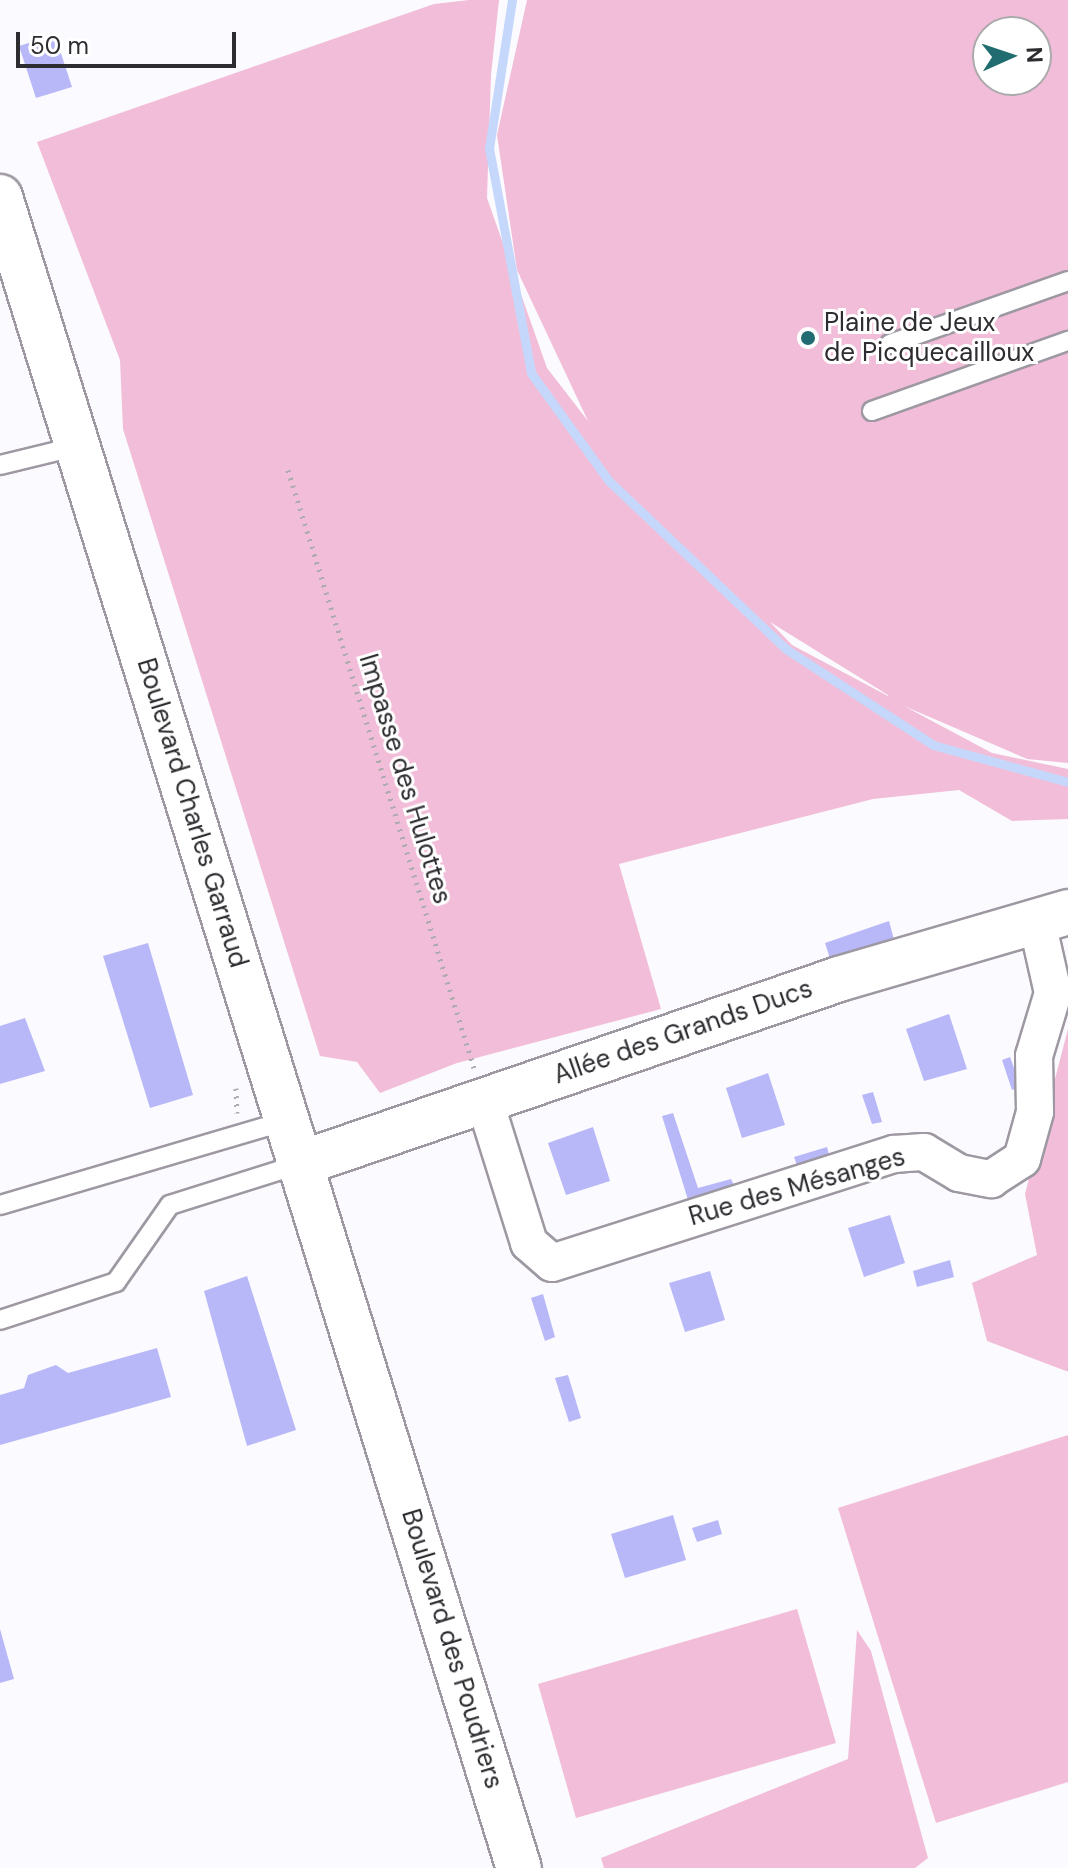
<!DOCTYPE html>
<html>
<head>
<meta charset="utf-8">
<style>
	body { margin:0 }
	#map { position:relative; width:1068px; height:1868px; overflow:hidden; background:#fbfafe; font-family:"DM Sans",sans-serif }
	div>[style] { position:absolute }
	.green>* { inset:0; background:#f2bdd8 }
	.stream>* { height:9px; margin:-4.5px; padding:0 4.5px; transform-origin:4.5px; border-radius:4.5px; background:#c5d8fc }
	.building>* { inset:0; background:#b8b8f8 }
	.path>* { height:5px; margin-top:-2.5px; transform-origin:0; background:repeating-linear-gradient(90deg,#acabaf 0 2px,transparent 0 8px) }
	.roads { filter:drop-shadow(2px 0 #9d98a2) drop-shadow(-2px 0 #9d98a2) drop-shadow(0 2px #9d98a2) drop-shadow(0 -2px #9d98a2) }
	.lane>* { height:18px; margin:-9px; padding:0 9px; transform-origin:9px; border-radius:9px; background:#fff }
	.street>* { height:36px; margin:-18px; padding:0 18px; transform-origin:18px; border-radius:18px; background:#fff }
	.secondary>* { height:44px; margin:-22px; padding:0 22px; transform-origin:22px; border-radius:22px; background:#fff }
	.dots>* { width:22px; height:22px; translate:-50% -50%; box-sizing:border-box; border:4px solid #fff; border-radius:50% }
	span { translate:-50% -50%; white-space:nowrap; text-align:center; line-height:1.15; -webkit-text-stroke:6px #fff; paint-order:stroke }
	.poi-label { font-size:26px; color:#2d2c30 }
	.left { translate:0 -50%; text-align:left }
	.street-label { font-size:26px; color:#2d2c30 }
	.north { position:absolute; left:972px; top:16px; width:80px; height:80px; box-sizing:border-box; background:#fff; border:2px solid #ababac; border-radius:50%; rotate:87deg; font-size:22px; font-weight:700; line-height:32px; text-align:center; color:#2d2c30 }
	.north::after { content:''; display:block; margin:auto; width:28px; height:36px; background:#206c70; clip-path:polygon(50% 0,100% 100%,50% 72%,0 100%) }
	.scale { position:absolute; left:16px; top:32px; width:220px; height:36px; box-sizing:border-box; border:4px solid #2d2c30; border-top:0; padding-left:10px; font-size:24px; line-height:28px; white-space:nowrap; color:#2d2c30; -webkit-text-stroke:6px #fff; paint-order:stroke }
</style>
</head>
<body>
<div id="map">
	<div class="green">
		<div style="clip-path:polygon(evenodd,469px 0,499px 0,491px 75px,487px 198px,547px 368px,588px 421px,517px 270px,497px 135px,527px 0,1068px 0,1068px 763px,1027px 759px,904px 706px,992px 753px,1068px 769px,1068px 819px,1012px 821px,959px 790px,873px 799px,619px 864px,661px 1009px,457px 1063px,380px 1093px,357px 1062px,320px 1056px,123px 429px,120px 360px,37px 142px,434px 4px,469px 0,988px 32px,1036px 32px,1036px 80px,988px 80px,988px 32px,469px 0,770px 622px,888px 695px,888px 696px,792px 645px,770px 622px)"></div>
		<div style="clip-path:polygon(1068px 1029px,1068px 1371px,1066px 1371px,987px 1341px,972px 1283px,1037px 1255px,1025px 1194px)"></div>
		<div style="clip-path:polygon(1068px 1435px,1068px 1782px,936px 1823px,838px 1508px)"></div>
		<div style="clip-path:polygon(797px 1609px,836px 1743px,576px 1818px,538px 1684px)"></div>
		<div style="clip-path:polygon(857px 1630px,871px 1651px,928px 1858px,915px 1868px,604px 1868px,601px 1858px,848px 1759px)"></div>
	</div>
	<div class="stream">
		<div style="left:512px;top:0;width:150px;rotate:98.8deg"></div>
		<div style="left:489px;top:148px;width:229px;rotate:79.4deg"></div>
		<div style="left:531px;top:373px;width:133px;rotate:54.2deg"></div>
		<div style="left:609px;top:481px;width:244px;rotate:43.5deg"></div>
		<div style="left:786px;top:649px;width:176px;rotate:33.1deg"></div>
		<div style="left:933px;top:745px;width:140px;rotate:15.3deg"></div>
	</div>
	<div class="building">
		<div style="clip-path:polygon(55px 35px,72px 87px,36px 98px,19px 46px)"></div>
		<div style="clip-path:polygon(889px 921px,896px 947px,833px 968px,825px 943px)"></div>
		<div style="clip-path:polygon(148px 943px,193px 1095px,150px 1108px,103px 956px)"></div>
		<div style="clip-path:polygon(949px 1014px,967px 1069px,924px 1081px,906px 1029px)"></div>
		<div style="clip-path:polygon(25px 1018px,45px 1071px,0 1084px,0 1026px)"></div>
		<div style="clip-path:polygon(1010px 1057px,1021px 1087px,1012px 1090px,1002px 1060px)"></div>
		<div style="clip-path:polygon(768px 1073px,785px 1125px,742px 1138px,726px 1088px)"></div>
		<div style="clip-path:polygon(873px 1092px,882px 1122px,872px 1124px,862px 1095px)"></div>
		<div style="clip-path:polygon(673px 1113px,698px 1188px,731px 1179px,736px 1189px,689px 1203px,662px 1116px)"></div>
		<div style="clip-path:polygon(593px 1127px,610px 1181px,566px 1195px,548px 1143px)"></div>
		<div style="clip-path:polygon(827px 1147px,830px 1159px,798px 1168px,794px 1157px)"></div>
		<div style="clip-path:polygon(890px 1215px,905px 1263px,864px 1277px,848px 1228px)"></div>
		<div style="clip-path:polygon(950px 1260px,954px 1277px,917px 1287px,913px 1271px)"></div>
		<div style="clip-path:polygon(710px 1271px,725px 1320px,685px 1332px,669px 1283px)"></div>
		<div style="clip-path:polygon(247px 1276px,296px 1430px,247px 1446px,204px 1291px)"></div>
		<div style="clip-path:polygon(543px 1294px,555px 1337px,545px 1341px,531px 1298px)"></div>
		<div style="clip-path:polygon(157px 1348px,171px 1397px,0 1445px,0 1395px,24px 1388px,28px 1375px,56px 1365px,68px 1373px)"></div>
		<div style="clip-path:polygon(568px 1375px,581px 1418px,569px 1422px,555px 1378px)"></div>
		<div style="clip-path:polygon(673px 1515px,686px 1560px,625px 1578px,611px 1534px)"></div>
		<div style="clip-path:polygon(718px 1520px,722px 1534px,697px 1542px,692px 1528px)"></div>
		<div style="clip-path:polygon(0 1629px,14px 1679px,0 1683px)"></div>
	</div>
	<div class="path">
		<div style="left:288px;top:470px;width:626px;rotate:72.72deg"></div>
		<div style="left:236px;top:1088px;width:25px;rotate:88deg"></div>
	</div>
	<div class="roads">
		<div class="lane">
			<div style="left:890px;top:344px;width:189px;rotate:-19.5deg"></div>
			<div style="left:872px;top:411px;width:208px;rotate:-19.7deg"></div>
			<div style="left:0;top:465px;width:80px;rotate:-13.7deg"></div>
			<div style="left:0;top:1205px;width:300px;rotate:-16.4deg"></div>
			<div style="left:0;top:1320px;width:122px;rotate:-18.1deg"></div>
			<div style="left:116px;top:1282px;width:94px;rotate:-55deg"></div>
			<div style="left:170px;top:1205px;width:136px;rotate:-17.5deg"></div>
		</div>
		<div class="street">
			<div style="left:484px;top:1099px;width:151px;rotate:72.6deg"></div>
			<div style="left:529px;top:1243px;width:30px;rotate:41deg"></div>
			<div style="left:552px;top:1263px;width:359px;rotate:-17.7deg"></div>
			<div style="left:894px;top:1154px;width:30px;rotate:-4deg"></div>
			<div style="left:924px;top:1152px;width:41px;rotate:31deg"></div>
			<div style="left:959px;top:1173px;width:33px;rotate:11deg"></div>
			<div style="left:991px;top:1179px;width:37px;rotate:-33deg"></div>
			<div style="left:1022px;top:1159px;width:49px;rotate:-74.5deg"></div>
			<div style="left:1035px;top:1112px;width:56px;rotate:-91deg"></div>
			<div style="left:1034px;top:1056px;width:66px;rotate:-73.2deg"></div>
			<div style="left:1053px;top:993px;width:73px;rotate:-102.7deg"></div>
		</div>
		<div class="secondary">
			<div style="left:0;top:197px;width:1750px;rotate:72.75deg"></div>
			<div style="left:302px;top:1163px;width:568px;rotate:-18.91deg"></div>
			<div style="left:839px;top:979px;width:239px;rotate:-16.3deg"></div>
		</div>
	</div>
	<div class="dots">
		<div style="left:808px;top:338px;background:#206c70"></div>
	</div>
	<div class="poi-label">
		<span class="left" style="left:824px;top:338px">Plaine de Jeux<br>de Picquecailloux</span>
	</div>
	<div class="street-label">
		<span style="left:405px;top:779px;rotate:73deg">Impasse des Hulottes</span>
		<span style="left:192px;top:813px;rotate:73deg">Boulevard Charles Garraud</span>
		<span style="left:683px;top:1032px;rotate:-19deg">Allée des Grands Ducs</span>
		<span style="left:797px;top:1187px;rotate:-16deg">Rue des Mésanges</span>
		<span style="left:452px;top:1649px;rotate:73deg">Boulevard des Poudriers</span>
	</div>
	<div class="north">N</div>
	<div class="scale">50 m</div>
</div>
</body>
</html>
